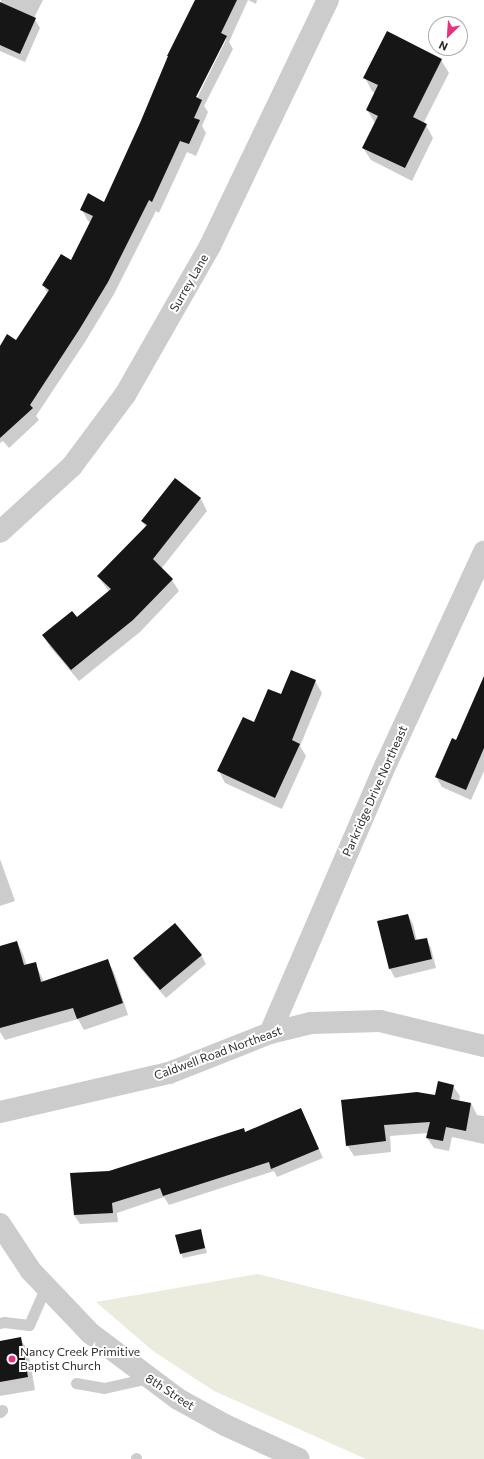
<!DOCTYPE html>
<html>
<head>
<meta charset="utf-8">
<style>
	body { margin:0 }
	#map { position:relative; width:484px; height:1459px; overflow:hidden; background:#fff; font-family:Commissioner,sans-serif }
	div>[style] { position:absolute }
	.green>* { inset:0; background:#ebecdd }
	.shadow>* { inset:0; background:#0003 }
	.building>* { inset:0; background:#161616 }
	.service>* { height:11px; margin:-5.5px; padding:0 5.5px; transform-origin:5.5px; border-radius:5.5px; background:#ccc }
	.minor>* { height:22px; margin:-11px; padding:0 11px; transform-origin:11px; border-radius:11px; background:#ccc }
	.dots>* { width:11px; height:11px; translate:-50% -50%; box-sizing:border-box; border:2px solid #fff; border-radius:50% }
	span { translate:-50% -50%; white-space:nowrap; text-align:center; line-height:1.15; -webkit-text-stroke:4px #fff; paint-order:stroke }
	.street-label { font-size:12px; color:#2f2f2f }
	.poi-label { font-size:12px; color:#2f2f2f }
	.left { translate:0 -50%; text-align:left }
	.north { position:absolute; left:428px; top:16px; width:40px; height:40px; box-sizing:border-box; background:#fff; border:1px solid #acacac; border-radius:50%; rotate:205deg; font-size:11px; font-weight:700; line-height:16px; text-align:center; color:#2f2f2f }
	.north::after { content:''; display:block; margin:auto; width:14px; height:18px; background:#e5337f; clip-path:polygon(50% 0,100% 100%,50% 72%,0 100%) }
</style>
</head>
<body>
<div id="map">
	<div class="green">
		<div style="clip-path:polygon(258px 1274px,484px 1330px,484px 1459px,366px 1459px,214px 1391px,153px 1351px,96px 1302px)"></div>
	</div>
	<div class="shadow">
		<div style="clip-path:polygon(1px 0,43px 0,34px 18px,40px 28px,25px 62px,0 51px)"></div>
		<div style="clip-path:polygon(evenodd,206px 0,257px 0,256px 4px,248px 0,229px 42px,233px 49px,204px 106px,208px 112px,202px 126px,206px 133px,196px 156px,187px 152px,159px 213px,156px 211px,114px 294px,85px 342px,36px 416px,39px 420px,9px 448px,3px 441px,0 443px,0 348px,16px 341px,48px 294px,43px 285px,72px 261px,91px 223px,88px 221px,82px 210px,105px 203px,206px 0,226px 36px,226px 40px,195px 102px,193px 101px,226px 36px)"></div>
		<div style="clip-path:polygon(441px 60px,449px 73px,423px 124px,426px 125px,433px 138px,412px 181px,371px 160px,363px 148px,375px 123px,367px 110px,375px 93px,372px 91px,365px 78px)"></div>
		<div style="clip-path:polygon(176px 479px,201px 499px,207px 511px,161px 569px,172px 580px,179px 591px,140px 632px,79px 681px,50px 647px,43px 635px,77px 618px,109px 592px,98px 576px,146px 527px,142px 521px)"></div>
		<div style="clip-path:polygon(315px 681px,322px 693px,300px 746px,306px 756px,282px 809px,225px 783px,219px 771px,255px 724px)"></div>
		<div style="clip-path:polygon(484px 681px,484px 771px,471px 800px,442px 787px,436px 777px,456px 741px)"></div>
		<div style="clip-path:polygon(0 859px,15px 901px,0 906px)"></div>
		<div style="clip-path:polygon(408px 915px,413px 924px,417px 941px,426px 939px,431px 948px,436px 968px,395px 978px,390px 969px,378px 922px)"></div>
		<div style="clip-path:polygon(17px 942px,23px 954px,27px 966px,35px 963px,44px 982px,107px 960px,114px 972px,128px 1015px,84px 1030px,78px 1019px,5px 1040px,0 1032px,0 947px)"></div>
		<div style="clip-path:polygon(201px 955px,206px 964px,166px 998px,139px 967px,134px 958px)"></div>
		<div style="clip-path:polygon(453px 1086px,460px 1096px,459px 1101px,471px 1103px,477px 1115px,484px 1116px,484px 1144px,452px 1137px,449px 1151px,434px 1148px,427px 1138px,428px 1133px,390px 1136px,391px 1152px,354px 1156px,347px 1145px,343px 1101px,436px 1097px)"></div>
		<div style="clip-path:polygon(301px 1109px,323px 1158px,277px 1177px,274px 1171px,169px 1205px,164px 1197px,117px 1213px,118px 1222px,80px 1224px,74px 1215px,71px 1174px,109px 1172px,243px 1129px,246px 1133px)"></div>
		<div style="clip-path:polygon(201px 1231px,207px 1253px,183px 1258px,181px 1253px)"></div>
		<div style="clip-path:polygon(20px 1338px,28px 1351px,35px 1390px,0 1396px,0 1342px)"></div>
	</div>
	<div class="building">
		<div style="clip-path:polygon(195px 0,237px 0,221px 33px,227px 36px,196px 97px,202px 100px,194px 118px,200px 120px,189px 144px,180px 141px,152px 202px,149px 200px,108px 282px,79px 330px,30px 405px,33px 408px,0 438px,0 346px,7px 334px,16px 340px,49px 290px,42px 285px,61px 254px,71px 260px,93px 216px,80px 210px,88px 193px,104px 202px,140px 123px,168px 56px,167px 56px)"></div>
		<div style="clip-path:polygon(0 2px,36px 18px,20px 54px,0 45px)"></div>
		<div style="clip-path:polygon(387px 31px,442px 59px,413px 117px,427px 124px,405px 168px,362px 148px,378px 116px,366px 110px,378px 85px,363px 78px)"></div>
		<div style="clip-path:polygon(175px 478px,201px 498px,153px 559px,173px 579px,133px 620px,71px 670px,42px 635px,72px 611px,77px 617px,111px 589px,97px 576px,147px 525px,141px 521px)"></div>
		<div style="clip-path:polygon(291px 670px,316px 680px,292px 740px,300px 744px,275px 798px,217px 771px,243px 717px,254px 722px,268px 689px,281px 694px)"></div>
		<div style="clip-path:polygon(484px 676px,484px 748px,466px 790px,435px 777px,452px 738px,456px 740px)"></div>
		<div style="clip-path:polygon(408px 914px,415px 940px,427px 938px,432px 959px,389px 969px,377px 921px)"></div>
		<div style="clip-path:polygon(175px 923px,202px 955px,160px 990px,133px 958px)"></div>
		<div style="clip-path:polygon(17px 941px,24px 965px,36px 962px,41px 982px,108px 959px,123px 1003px,77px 1019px,73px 1008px,0 1028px,0 946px)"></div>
		<div style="clip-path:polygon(438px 1081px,454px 1085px,451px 1099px,471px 1103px,466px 1131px,446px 1127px,443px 1141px,426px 1138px,430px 1122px,384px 1125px,386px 1141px,346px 1146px,341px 1100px,417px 1092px,435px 1095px)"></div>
		<div style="clip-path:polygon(301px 1108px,319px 1149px,271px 1169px,269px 1162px,163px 1196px,160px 1188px,112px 1203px,113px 1213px,74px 1215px,70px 1173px,109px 1171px,244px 1128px,245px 1132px)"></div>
		<div style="clip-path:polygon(201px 1229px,205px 1248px,180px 1254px,175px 1235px)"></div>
		<div style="clip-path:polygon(21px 1337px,28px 1377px,0 1382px,0 1341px)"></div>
	</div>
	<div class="service">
		<div style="left:0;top:1323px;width:4px;rotate:-14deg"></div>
		<div style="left:4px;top:1322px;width:25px;rotate:7deg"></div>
		<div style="left:29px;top:1325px;width:43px;rotate:-66.4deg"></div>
		<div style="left:76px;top:1383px;width:28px;rotate:10deg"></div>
		<div style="left:104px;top:1388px;width:45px;rotate:-12.8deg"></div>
		<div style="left:0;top:1412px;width:3px;rotate:-45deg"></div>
		<div style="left:136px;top:1458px;width:1px;rotate:90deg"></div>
	</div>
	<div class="minor">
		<div style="left:0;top:532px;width:98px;rotate:-42.5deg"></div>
		<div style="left:72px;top:466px;width:89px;rotate:-53.3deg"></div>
		<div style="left:125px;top:395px;width:172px;rotate:-60.3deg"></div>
		<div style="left:210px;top:246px;width:273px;rotate:-64.4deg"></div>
		<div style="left:270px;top:1033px;width:293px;rotate:-66.7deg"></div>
		<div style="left:386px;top:764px;width:234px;rotate:-65.2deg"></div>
		<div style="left:0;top:1112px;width:173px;rotate:-13deg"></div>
		<div style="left:169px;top:1073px;width:109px;rotate:-21.6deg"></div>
		<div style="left:270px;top:1033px;width:42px;rotate:-13.7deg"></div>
		<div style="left:311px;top:1023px;width:69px;rotate:-1.7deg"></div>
		<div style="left:380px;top:1021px;width:107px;rotate:13.5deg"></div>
		<div style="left:0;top:1224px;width:56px;rotate:56.6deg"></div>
		<div style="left:31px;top:1271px;width:86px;rotate:46.4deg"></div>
		<div style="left:90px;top:1333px;width:110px;rotate:36.9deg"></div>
		<div style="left:178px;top:1399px;width:54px;rotate:29deg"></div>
		<div style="left:225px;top:1425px;width:81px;rotate:24.7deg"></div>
	</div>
	<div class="dots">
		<div style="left:12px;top:1359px;background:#e5337f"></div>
	</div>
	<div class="street-label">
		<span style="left:189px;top:283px;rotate:-60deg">Surrey Lane</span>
		<span style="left:375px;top:791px;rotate:-66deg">Parkridge Drive Northeast</span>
		<span style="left:218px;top:1053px;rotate:-20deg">Caldwell Road Northeast</span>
		<span style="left:170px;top:1392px;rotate:33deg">8th Street</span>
	</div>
	<div class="poi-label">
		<span class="left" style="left:20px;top:1359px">Nancy Creek Primitive<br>Baptist Church</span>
	</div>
	<div class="north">N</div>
</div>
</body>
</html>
